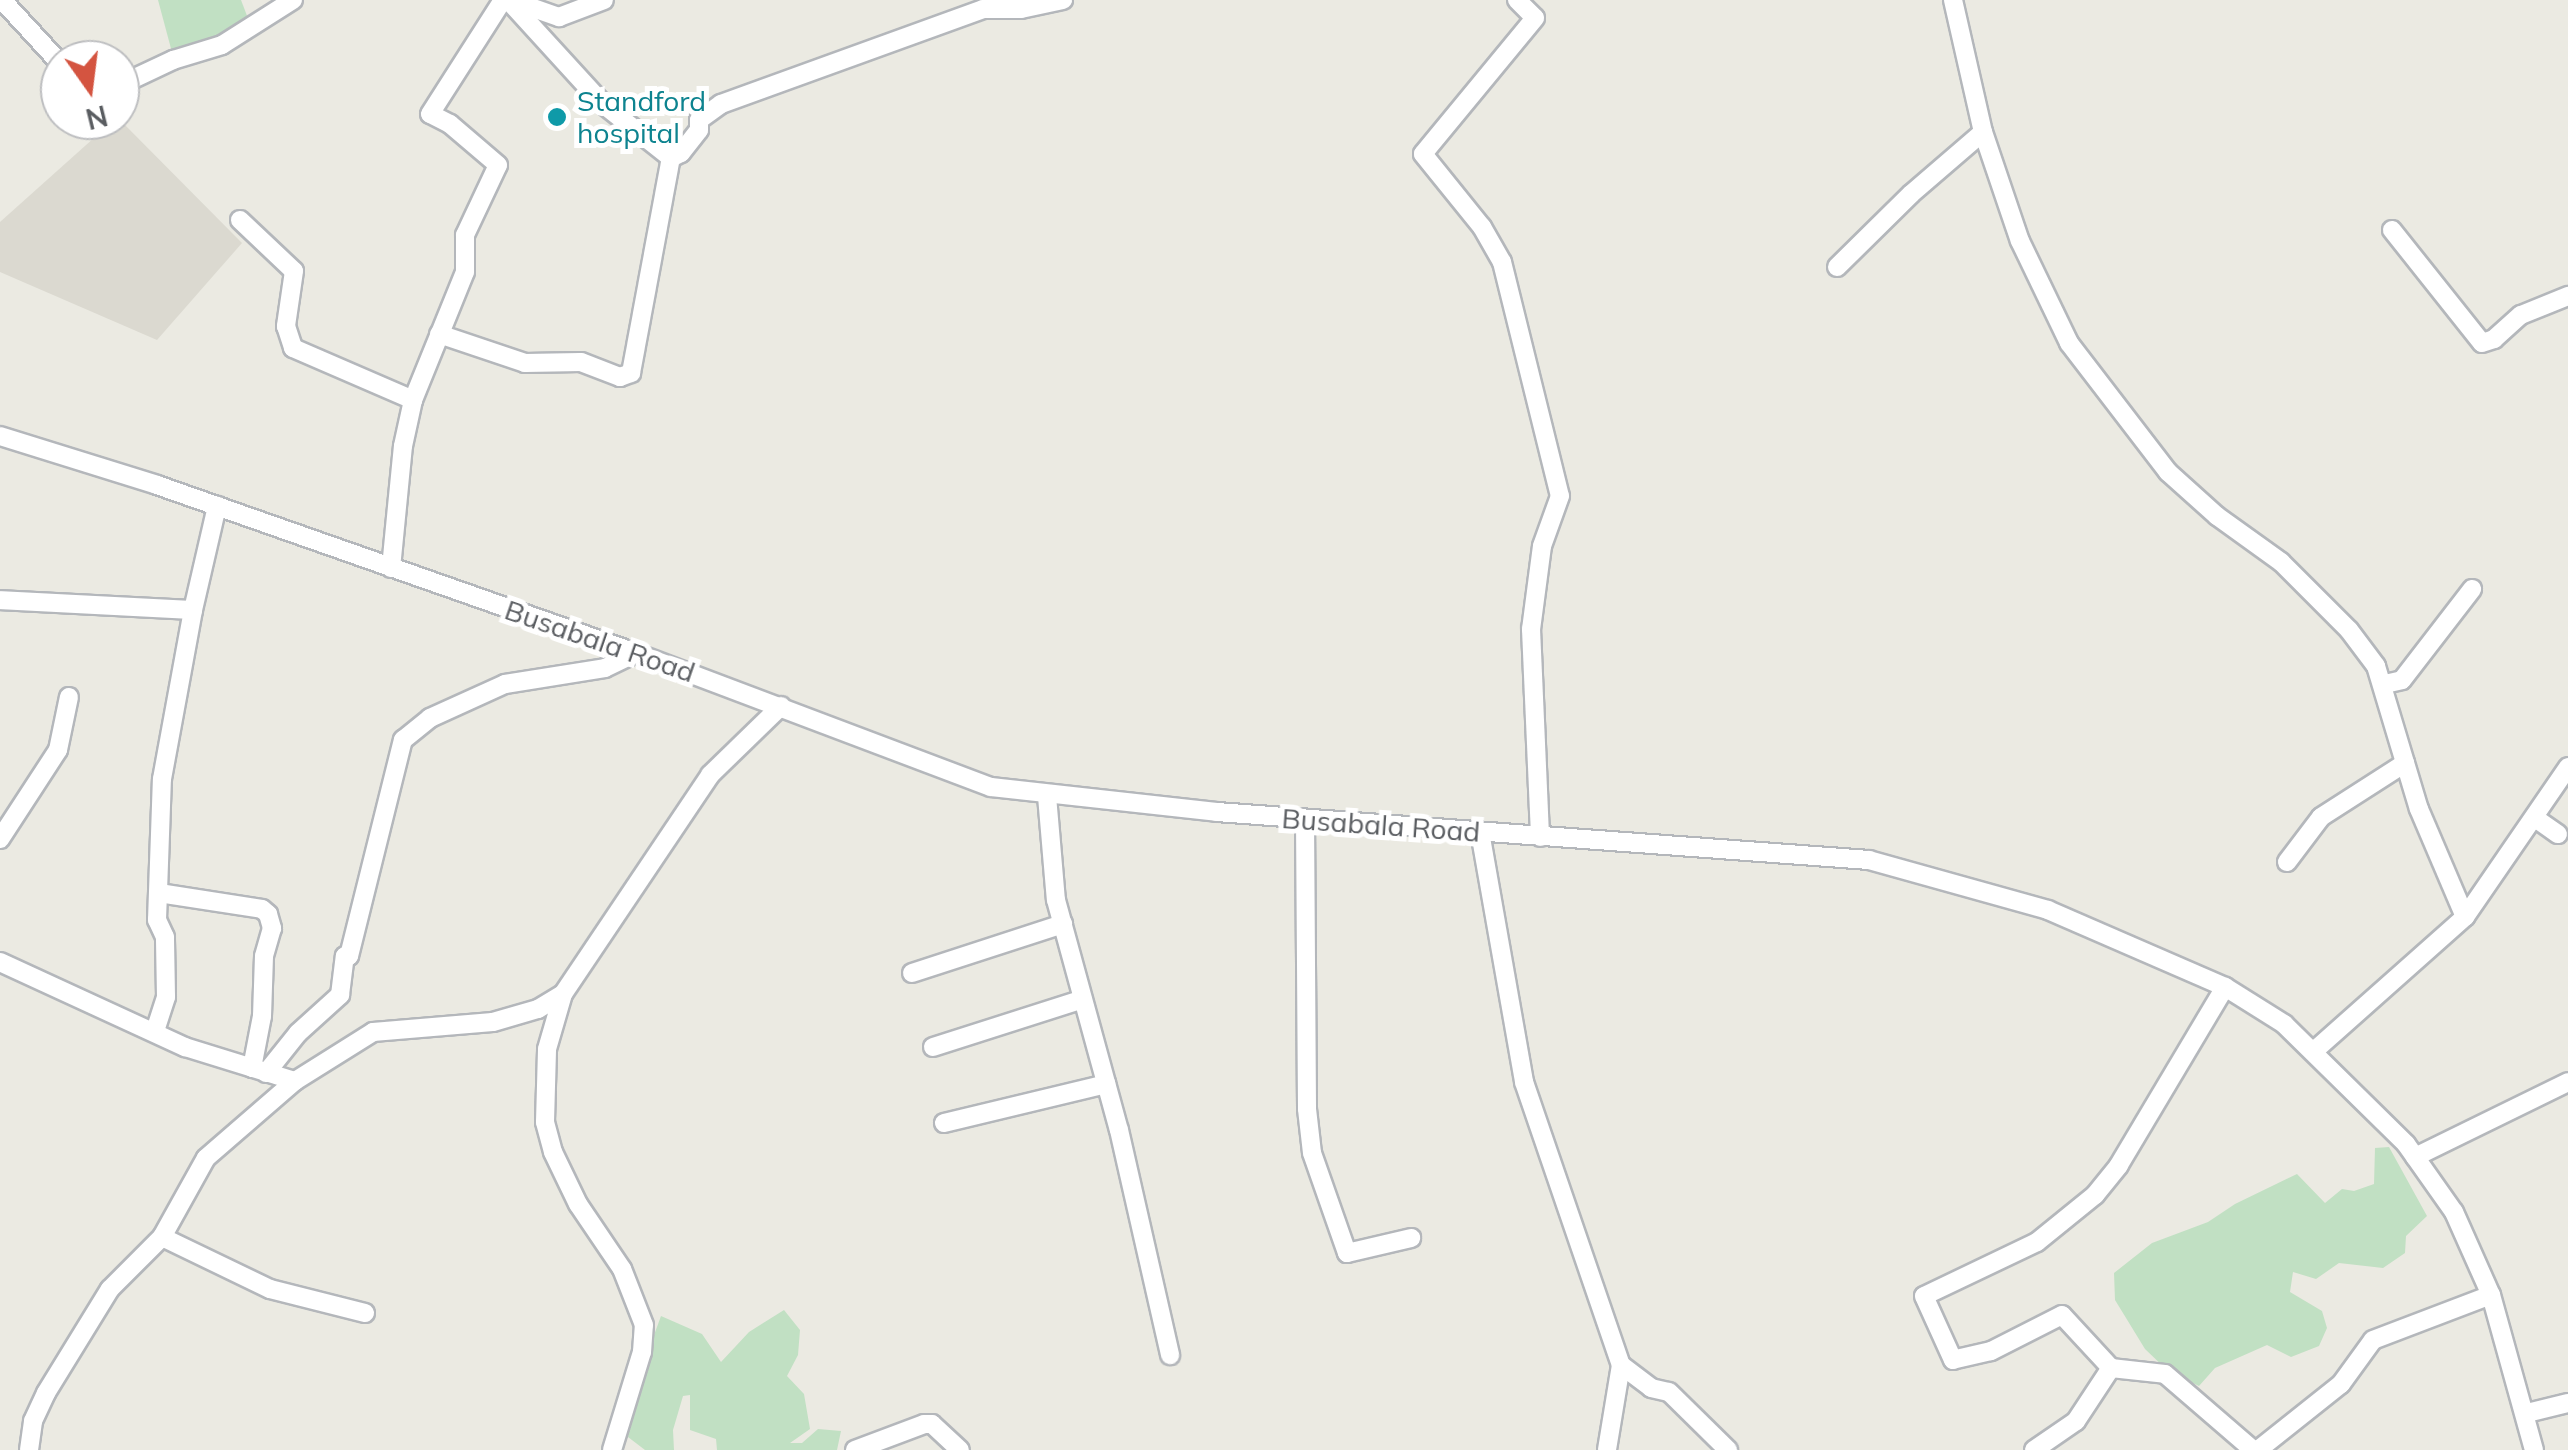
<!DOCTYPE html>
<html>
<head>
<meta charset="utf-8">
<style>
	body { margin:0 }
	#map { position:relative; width:2568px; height:1450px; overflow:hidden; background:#ebeae2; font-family:Mulish,sans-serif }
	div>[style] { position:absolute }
	.education>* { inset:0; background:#dbd9d0 }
	.green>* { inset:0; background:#c1e0c3 }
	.roads { filter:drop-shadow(2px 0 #b4b7bb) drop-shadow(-2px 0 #b4b7bb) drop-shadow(0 2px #b4b7bb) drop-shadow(0 -2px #b4b7bb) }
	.minor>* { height:18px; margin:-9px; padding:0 9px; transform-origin:9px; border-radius:9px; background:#fff }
	.dots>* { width:28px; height:28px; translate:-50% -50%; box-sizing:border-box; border:5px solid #fff; border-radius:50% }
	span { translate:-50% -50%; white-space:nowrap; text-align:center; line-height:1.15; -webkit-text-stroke:10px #fff; paint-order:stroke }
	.culture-label { font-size:28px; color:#0d838f }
	.left { translate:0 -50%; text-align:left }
	.street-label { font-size:28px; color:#5a5d61 }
	.north { position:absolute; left:40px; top:40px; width:100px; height:100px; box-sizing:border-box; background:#fff; border:2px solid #bdbec0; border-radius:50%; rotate:166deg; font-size:28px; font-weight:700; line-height:40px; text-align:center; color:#5a5d61 }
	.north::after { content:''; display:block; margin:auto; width:35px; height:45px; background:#d45440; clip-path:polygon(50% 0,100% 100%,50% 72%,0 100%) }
</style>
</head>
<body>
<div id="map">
	<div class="education">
		<div style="clip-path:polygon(114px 120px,120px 120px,242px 243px,157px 340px,0 272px,0 222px)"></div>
	</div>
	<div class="green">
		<div style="clip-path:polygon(158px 0,241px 0,249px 21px,173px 56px)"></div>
		<div style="clip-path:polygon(2389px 1147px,2427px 1216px,2406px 1236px,2405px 1253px,2383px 1268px,2339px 1263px,2316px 1279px,2293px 1272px,2290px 1292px,2322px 1311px,2327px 1328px,2319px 1346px,2291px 1357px,2267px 1345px,2215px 1368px,2199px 1386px,2168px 1371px,2145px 1349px,2115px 1300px,2114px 1273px,2152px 1243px,2208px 1222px,2235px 1204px,2297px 1174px,2325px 1203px,2342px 1189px,2354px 1191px,2374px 1184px,2375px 1148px)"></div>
		<div style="clip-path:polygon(784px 1310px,800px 1330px,798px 1355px,787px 1376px,804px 1394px,810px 1429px,790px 1443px,802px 1443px,818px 1429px,841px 1431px,837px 1450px,717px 1450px,716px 1439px,690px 1430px,690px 1395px,683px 1396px,673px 1430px,674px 1450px,645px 1450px,628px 1437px,631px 1398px,661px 1316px,702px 1334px,721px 1362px,749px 1332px)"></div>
	</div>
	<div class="roads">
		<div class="minor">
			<div style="left:2px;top:0;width:86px;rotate:47.4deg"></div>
			<div style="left:508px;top:0;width:142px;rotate:47.6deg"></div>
			<div style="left:604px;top:105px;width:85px;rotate:38.3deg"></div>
			<div style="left:671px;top:158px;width:11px;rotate:-27deg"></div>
			<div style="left:681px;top:153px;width:29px;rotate:-52deg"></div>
			<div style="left:699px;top:130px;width:10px;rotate:-90deg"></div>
			<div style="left:699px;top:120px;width:27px;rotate:-36deg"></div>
			<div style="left:721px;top:104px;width:279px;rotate:-19.9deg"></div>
			<div style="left:983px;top:9px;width:38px"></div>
			<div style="left:1021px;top:9px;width:43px;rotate:-12.1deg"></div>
			<div style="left:1517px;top:0;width:25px;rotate:45deg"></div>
			<div style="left:1535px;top:18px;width:176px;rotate:129.5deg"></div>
			<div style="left:1423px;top:154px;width:94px;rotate:51.1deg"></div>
			<div style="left:1482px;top:227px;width:40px;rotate:60.3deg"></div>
			<div style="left:1502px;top:262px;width:241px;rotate:76.1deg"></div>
			<div style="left:1560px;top:496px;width:53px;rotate:109.8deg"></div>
			<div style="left:1542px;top:546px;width:84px;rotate:97.5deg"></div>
			<div style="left:1531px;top:629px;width:208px;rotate:87.5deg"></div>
			<div style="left:1953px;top:0;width:135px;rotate:77.2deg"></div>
			<div style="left:1983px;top:132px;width:115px;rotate:71.3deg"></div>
			<div style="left:2020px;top:241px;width:113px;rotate:64.3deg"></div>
			<div style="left:2069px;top:343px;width:163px;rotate:52.5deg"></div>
			<div style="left:2168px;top:472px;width:66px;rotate:41.9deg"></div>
			<div style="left:2217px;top:516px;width:79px;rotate:35.7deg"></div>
			<div style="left:2281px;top:562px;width:96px;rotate:45deg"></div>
			<div style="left:2349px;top:630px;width:45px;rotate:53.1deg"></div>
			<div style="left:2376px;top:666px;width:149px;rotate:73.3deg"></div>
			<div style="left:2419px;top:809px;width:117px;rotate:66.9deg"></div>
			<div style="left:516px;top:2px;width:46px;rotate:19.2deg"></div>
			<div style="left:559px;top:17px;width:48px;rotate:-20.7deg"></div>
			<div style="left:120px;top:85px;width:59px;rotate:-25.3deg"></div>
			<div style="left:173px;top:60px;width:51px;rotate:-17deg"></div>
			<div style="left:222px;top:45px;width:84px;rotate:-32.4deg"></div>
			<div style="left:240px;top:220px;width:74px;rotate:43.4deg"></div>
			<div style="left:294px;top:271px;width:56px;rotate:98.3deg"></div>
			<div style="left:286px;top:326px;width:23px;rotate:72deg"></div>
			<div style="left:293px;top:348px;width:131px;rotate:23.4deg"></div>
			<div style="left:2392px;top:230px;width:144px;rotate:51.5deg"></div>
			<div style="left:2482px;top:343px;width:13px;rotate:-18deg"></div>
			<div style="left:2494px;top:339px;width:36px;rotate:-42deg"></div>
			<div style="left:2521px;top:315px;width:51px;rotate:-22deg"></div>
			<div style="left:1837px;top:267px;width:104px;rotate:-44.6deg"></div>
			<div style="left:1911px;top:194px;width:95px;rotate:-40.7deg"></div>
			<div style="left:439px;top:334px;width:91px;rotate:18.6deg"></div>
			<div style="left:525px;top:363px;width:56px;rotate:-1deg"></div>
			<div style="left:581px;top:362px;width:42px;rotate:21deg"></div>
			<div style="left:620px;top:377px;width:12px;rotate:-20deg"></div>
			<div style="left:631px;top:373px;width:219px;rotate:-79.5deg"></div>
			<div style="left:0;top:436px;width:164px;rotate:17.3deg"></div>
			<div style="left:157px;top:485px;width:508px;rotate:19.33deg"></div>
			<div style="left:636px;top:653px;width:379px;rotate:20.7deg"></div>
			<div style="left:991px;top:787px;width:227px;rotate:6.3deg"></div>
			<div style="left:1217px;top:812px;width:654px;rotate:4.21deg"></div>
			<div style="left:1869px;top:860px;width:186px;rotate:15.6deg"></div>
			<div style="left:2048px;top:910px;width:193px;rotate:23.5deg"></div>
			<div style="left:2225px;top:987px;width:70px;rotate:32.1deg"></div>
			<div style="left:2284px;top:1024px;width:171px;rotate:44.5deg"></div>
			<div style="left:2406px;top:1144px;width:83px;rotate:54.8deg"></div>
			<div style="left:2454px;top:1212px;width:91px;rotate:66deg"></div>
			<div style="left:2491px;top:1295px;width:161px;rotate:74.5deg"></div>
			<div style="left:391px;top:568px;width:123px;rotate:-84.4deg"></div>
			<div style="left:403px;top:446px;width:47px;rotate:-77.7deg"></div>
			<div style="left:413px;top:400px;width:138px;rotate:-67.9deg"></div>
			<div style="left:465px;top:272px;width:37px;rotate:-90deg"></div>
			<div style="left:465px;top:235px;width:77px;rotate:-64.8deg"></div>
			<div style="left:498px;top:165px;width:63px;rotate:-139.5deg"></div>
			<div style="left:450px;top:124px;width:22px;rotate:-153deg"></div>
			<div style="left:430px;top:114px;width:135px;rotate:-57.4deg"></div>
			<div style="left:0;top:600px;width:193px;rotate:3deg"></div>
			<div style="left:193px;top:610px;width:107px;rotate:-77deg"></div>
			<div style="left:2385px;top:684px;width:17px;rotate:-13deg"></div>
			<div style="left:2402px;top:680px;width:115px;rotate:-52.4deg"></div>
			<div style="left:1047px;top:796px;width:104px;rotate:85.1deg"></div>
			<div style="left:1056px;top:900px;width:238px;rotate:74.7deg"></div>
			<div style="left:1119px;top:1130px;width:231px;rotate:77.2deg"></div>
			<div style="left:2535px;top:818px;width:28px;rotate:35deg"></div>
			<div style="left:1305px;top:819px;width:290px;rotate:89.6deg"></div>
			<div style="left:1307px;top:1109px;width:44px;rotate:83.5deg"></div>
			<div style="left:1312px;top:1153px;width:106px;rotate:70.7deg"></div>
			<div style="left:1347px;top:1253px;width:66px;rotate:-13.2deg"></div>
			<div style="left:1480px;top:832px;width:254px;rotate:80deg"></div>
			<div style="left:1524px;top:1082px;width:299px;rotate:71.1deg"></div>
			<div style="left:1621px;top:1365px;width:86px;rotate:99.4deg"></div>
			<div style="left:0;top:839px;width:106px;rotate:-56.9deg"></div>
			<div style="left:58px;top:750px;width:54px;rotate:-78.3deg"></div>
			<div style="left:2287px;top:862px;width:56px;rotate:-52.9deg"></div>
			<div style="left:2321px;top:817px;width:100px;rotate:-32.7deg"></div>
			<div style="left:159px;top:893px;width:104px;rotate:8.8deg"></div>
			<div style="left:262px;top:909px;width:8px;rotate:40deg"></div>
			<div style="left:268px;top:914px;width:15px;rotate:74deg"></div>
			<div style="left:272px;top:928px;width:29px;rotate:106deg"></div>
			<div style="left:264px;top:956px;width:60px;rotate:91.9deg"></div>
			<div style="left:262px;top:1016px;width:53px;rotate:100.9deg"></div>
			<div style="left:0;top:962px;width:204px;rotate:24.7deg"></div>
			<div style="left:185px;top:1047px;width:115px;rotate:17.2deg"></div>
			<div style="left:912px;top:973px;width:159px;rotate:-18deg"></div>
			<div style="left:155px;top:1031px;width:36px;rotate:-72deg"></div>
			<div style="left:166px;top:997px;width:60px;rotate:-91deg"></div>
			<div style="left:165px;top:937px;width:19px;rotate:-115deg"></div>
			<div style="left:157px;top:920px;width:141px;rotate:-88deg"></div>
			<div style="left:162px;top:779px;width:172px;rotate:-79.6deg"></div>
			<div style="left:933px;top:1047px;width:157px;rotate:-17.7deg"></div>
			<div style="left:2314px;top:1051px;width:202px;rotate:-41.6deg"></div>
			<div style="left:2465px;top:917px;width:182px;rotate:-55.5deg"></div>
			<div style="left:266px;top:1073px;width:51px;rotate:-51.3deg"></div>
			<div style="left:298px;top:1033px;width:57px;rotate:-42.1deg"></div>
			<div style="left:340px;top:995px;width:39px;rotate:-83deg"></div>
			<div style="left:345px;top:956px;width:4px"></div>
			<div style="left:349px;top:956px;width:223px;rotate:-76deg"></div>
			<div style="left:403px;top:740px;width:35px;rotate:-39deg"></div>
			<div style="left:430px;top:718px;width:82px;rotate:-24.4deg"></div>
			<div style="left:505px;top:684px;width:101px;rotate:-9.1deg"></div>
			<div style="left:605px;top:668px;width:34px;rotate:-26deg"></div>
			<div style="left:944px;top:1123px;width:167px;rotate:-13.5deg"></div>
			<div style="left:2415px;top:1157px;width:170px;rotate:-26.1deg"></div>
			<div style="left:162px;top:1237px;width:120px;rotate:25.7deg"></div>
			<div style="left:270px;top:1289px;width:98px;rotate:14.2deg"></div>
			<div style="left:1621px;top:1365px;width:38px;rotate:37deg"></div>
			<div style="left:1651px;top:1388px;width:18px;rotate:13deg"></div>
			<div style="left:1669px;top:1392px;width:83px;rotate:44.5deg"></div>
			<div style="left:2111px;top:1368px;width:72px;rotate:-132.8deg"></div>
			<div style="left:2062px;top:1315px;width:80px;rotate:153.1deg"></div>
			<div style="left:1991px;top:1351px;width:39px;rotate:167deg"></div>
			<div style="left:1953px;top:1360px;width:70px;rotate:-114.4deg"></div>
			<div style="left:1924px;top:1296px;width:125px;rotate:-25.5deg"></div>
			<div style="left:2037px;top:1242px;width:75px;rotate:-39deg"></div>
			<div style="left:2095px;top:1195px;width:38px;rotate:-51deg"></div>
			<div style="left:2119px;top:1165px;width:207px;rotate:-59.2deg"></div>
			<div style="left:2527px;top:1413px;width:42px;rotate:-13.7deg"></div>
			<div style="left:29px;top:1450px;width:29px;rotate:-82deg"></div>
			<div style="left:33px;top:1421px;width:31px;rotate:-65deg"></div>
			<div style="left:46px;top:1393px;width:122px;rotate:-58.4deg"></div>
			<div style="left:110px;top:1289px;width:74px;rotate:-45deg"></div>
			<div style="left:162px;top:1237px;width:90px;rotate:-60.9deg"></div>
			<div style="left:206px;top:1158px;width:118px;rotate:-40.9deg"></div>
			<div style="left:295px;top:1081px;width:92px;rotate:-32.1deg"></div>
			<div style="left:373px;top:1032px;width:120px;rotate:-4.8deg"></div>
			<div style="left:493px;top:1022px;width:47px;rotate:-16.1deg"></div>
			<div style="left:538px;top:1009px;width:29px;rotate:-31deg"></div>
			<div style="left:612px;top:1450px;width:102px;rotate:-73deg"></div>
			<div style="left:642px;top:1352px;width:27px;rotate:-86deg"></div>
			<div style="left:644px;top:1325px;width:60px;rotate:-111.4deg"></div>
			<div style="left:622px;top:1269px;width:78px;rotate:-124.1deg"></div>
			<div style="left:578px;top:1204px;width:58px;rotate:-115.7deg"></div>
			<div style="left:553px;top:1152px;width:31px;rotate:-105deg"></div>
			<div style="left:545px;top:1122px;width:73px;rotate:-88.4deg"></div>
			<div style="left:547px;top:1049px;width:57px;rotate:-73.8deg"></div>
			<div style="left:563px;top:994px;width:264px;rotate:-56.1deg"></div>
			<div style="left:710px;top:775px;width:99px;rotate:-44.2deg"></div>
			<div style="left:855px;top:1450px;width:74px;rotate:-20.6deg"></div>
			<div style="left:924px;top:1424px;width:8px"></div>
			<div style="left:932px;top:1424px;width:38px;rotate:43deg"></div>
			<div style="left:2034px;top:1450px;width:51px;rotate:-34.6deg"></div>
			<div style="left:2076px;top:1421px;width:64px;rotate:-56.6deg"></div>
			<div style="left:2111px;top:1368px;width:54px;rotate:6.3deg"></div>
			<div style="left:2165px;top:1374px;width:116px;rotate:40.8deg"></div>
			<div style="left:2258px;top:1450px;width:106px;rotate:-38.5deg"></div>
			<div style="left:2341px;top:1384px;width:54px;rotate:-54deg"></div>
			<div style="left:2373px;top:1340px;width:126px;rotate:-20.9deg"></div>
		</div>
	</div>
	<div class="dots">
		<div style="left:557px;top:117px;background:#0f9aa8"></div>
	</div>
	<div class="culture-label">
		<span class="left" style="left:577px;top:117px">Standford<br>hospital</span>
	</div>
	<div class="street-label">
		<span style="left:600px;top:641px;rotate:19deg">Busabala Road</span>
		<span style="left:1381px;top:825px;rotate:4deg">Busabala Road</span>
	</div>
	<div class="north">N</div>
</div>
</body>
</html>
